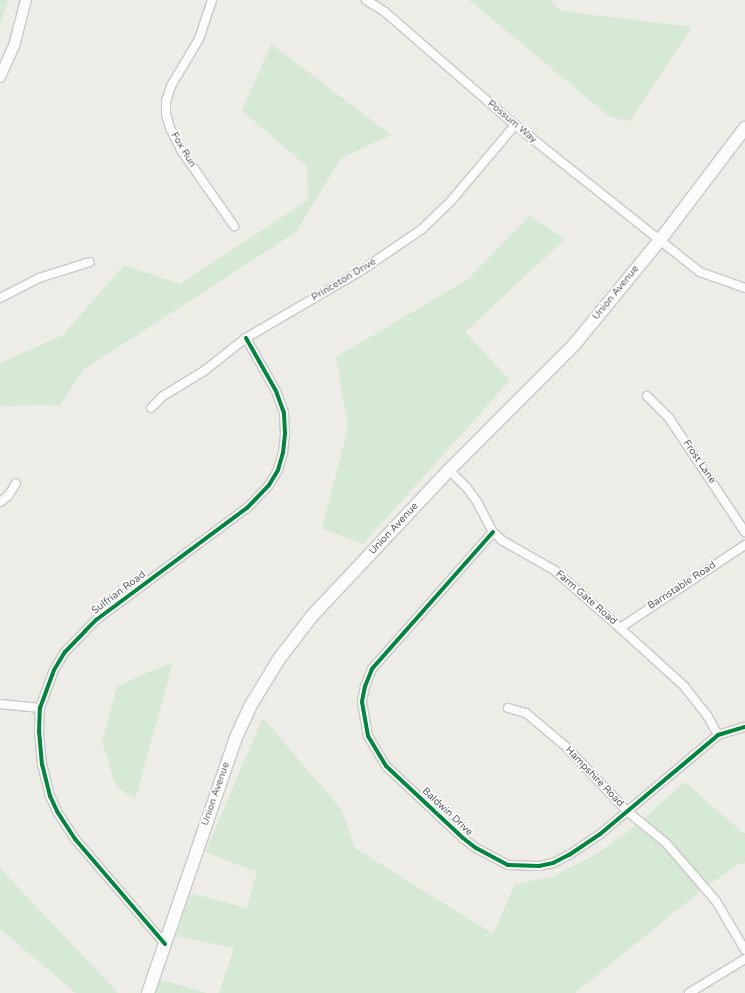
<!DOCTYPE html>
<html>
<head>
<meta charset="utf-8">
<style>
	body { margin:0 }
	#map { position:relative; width:745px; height:993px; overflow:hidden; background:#edece7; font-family:"Varela Round",sans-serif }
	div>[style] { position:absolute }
	.green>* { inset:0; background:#d5e9d5 }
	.roads { filter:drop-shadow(1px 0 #c9c9c8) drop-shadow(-1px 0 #c9c9c8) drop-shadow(0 1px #c9c9c8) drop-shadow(0 -1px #c9c9c8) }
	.minor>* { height:8px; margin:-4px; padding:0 4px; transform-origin:4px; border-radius:4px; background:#fcfcfb }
	.tertiary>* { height:10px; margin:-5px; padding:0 5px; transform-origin:5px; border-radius:5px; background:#fcfcfb }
	.secondary>* { height:12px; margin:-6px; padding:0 6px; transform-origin:6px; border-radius:6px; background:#fcfcfb }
	.cycleway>* { height:4px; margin:-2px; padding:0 2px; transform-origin:2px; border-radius:2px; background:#00873e }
	span { translate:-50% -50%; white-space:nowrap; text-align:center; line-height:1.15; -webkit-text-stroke:3.5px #fff; paint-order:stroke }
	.street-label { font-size:10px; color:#5d6066 }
</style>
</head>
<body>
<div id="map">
	<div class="green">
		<div style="clip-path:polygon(0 0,8px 0,0 26px)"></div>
		<div style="clip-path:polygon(469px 0,550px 0,561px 11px,692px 27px,630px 121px,610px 117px)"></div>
		<div style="clip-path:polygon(271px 44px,391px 135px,341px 158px,296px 232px,83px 370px,60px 405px,2px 406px,0 408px,0 363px,63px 335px,124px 265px,180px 284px,308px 200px,307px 166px,242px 111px)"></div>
		<div style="clip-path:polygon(530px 216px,565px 239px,465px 332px,510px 380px,363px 544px,322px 528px,348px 428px,336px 357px,467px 280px)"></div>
		<div style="clip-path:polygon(173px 662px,135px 800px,116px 786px,102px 742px,117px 686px)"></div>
		<div style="clip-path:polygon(263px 718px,341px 809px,355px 848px,493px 934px,515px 884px,552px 877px,593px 856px,628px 832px,685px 782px,743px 833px,745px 833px,745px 863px,738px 864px,703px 889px,575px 993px,219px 993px,234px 948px,176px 936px,190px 893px,247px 908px,257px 872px,205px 852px)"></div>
		<div style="clip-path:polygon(0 868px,117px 992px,117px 993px,76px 993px,0 929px)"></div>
		<div style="clip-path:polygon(160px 979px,206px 993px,156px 993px)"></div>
	</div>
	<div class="roads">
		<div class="minor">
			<div style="left:212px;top:0;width:41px;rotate:108.4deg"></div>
			<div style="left:199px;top:39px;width:55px;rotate:120.8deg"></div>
			<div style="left:171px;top:86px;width:16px;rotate:108deg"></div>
			<div style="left:166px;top:101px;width:13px;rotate:90deg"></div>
			<div style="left:166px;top:114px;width:15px;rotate:74deg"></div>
			<div style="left:170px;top:128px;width:25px;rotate:63deg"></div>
			<div style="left:181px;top:150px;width:93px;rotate:55.1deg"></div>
			<div style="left:366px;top:0;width:22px;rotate:32deg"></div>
			<div style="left:385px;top:12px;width:172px;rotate:41deg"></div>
			<div style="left:515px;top:125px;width:236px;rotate:38.5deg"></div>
			<div style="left:700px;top:272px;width:48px;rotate:19.6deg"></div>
			<div style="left:0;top:298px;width:44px;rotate:-27.1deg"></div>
			<div style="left:39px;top:278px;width:53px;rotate:-17.4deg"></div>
			<div style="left:647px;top:396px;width:31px;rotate:45deg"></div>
			<div style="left:669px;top:418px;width:137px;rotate:56.3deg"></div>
			<div style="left:151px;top:408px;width:17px;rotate:-45deg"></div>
			<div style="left:163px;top:396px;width:48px;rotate:-31.4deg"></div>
			<div style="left:204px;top:371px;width:53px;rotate:-38.2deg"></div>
			<div style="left:246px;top:338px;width:134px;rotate:-30.4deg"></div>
			<div style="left:362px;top:270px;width:73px;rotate:-34.3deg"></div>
			<div style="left:422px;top:229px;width:39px;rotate:-44deg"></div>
			<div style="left:450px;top:202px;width:101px;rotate:-49.8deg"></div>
			<div style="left:449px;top:470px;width:25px;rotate:45deg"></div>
			<div style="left:467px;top:488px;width:17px;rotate:54deg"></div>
			<div style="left:477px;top:502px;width:34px;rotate:62deg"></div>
			<div style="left:493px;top:532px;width:13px;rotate:42deg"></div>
			<div style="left:503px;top:541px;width:59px;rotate:29.6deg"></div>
			<div style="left:554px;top:570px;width:88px;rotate:41.3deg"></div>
			<div style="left:620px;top:628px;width:86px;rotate:42.2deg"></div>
			<div style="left:684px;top:686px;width:37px;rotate:52deg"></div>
			<div style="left:707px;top:715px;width:23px;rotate:61deg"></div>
			<div style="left:0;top:502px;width:10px;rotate:-37deg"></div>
			<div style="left:8px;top:496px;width:15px;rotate:-58deg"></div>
			<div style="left:493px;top:532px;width:183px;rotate:131.5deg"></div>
			<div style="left:372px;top:669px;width:18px;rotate:112deg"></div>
			<div style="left:365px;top:686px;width:16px;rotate:101deg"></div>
			<div style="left:362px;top:702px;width:35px;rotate:80deg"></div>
			<div style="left:368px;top:736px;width:35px;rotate:59deg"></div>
			<div style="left:386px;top:766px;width:105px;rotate:43.1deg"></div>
			<div style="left:463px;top:838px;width:16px;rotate:38deg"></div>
			<div style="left:476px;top:848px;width:36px;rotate:28deg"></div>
			<div style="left:508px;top:865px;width:31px;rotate:2deg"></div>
			<div style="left:539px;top:866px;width:14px;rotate:-12deg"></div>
			<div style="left:553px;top:863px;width:18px;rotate:-27deg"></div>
			<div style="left:569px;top:855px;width:36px;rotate:-34deg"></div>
			<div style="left:599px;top:835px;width:155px;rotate:-40deg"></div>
			<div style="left:718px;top:735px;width:28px;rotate:-17deg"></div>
			<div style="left:620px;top:628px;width:150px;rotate:-33.6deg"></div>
			<div style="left:0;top:704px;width:40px;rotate:5.7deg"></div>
			<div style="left:508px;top:708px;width:19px;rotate:16deg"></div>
			<div style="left:526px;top:713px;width:50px;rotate:40.1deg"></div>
			<div style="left:564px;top:745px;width:91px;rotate:46.3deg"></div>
			<div style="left:627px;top:811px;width:50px;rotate:39.4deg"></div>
			<div style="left:666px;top:843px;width:77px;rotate:49.2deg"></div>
			<div style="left:716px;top:901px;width:57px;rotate:59.4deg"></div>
			<div style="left:165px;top:944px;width:138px;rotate:-130.6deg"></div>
			<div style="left:75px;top:839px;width:33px;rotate:-123deg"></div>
			<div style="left:57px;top:811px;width:17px;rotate:-115deg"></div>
			<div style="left:50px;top:796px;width:32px;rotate:-104deg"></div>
			<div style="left:42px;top:765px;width:33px;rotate:-95deg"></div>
			<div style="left:39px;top:732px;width:24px;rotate:-88deg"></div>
			<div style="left:40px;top:708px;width:40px;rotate:-69.8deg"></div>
			<div style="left:54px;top:670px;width:21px;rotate:-59deg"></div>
			<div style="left:65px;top:652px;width:29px;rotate:-46deg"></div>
			<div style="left:85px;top:631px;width:16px;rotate:-45deg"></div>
			<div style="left:96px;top:620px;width:188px;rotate:-36.6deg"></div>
			<div style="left:247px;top:508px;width:32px;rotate:-46deg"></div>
			<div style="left:269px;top:485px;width:17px;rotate:-59deg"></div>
			<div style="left:278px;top:470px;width:18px;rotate:-74deg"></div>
			<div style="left:283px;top:453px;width:20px;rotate:-84deg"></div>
			<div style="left:285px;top:433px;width:20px;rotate:-93deg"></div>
			<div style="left:284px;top:413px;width:23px;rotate:-110deg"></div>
			<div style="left:276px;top:391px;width:61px;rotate:-119.5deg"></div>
			<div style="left:689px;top:993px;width:66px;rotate:-31.3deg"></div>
		</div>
		<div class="tertiary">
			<div style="left:0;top:77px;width:34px;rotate:-66deg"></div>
			<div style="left:14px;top:46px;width:48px;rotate:-75.4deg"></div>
		</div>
		<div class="secondary">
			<div style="left:148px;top:993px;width:273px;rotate:-71deg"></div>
			<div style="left:237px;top:735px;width:33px;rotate:-65deg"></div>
			<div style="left:251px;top:705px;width:54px;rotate:-58.7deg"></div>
			<div style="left:279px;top:659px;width:54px;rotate:-52.5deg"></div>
			<div style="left:312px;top:616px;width:200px;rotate:-46.8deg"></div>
			<div style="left:449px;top:470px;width:177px;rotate:-45deg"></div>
			<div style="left:574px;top:345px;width:136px;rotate:-50.7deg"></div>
			<div style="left:660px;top:240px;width:141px;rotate:-52.8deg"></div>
		</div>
	</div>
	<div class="cycleway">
		<div style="left:493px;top:532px;width:183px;rotate:131.5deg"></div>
		<div style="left:372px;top:669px;width:18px;rotate:112deg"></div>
		<div style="left:365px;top:686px;width:16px;rotate:101deg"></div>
		<div style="left:362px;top:702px;width:35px;rotate:80deg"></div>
		<div style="left:368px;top:736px;width:35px;rotate:59deg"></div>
		<div style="left:386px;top:766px;width:105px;rotate:43.1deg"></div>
		<div style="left:463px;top:838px;width:16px;rotate:38deg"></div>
		<div style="left:476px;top:848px;width:36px;rotate:28deg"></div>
		<div style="left:508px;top:865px;width:31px;rotate:2deg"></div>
		<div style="left:539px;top:866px;width:14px;rotate:-12deg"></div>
		<div style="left:553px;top:863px;width:18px;rotate:-27deg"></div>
		<div style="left:569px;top:855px;width:36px;rotate:-34deg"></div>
		<div style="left:599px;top:835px;width:155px;rotate:-40deg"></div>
		<div style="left:718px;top:735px;width:28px;rotate:-17deg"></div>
		<div style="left:165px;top:944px;width:138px;rotate:-130.6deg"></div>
		<div style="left:75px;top:839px;width:33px;rotate:-123deg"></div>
		<div style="left:57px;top:811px;width:17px;rotate:-115deg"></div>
		<div style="left:50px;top:796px;width:32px;rotate:-104deg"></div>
		<div style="left:42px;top:765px;width:33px;rotate:-95deg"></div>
		<div style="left:39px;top:732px;width:24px;rotate:-88deg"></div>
		<div style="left:40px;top:708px;width:40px;rotate:-69.8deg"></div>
		<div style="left:54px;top:670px;width:21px;rotate:-59deg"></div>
		<div style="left:65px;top:652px;width:29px;rotate:-46deg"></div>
		<div style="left:85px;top:631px;width:16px;rotate:-45deg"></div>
		<div style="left:96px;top:620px;width:188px;rotate:-36.6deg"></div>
		<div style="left:247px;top:508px;width:32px;rotate:-46deg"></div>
		<div style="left:269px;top:485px;width:17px;rotate:-59deg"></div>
		<div style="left:278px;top:470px;width:18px;rotate:-74deg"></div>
		<div style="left:283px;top:453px;width:20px;rotate:-84deg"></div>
		<div style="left:285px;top:433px;width:20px;rotate:-93deg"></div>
		<div style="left:284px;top:413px;width:23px;rotate:-110deg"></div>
		<div style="left:276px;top:391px;width:61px;rotate:-119.5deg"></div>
	</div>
	<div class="street-label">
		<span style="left:512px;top:122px;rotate:40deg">Possum Way</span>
		<span style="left:183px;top:150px;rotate:59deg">Fox Run</span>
		<span style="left:344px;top:280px;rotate:-31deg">Princeton Drive</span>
		<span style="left:616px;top:293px;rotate:-51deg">Union Avenue</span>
		<span style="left:699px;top:462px;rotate:56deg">Frost Lane</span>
		<span style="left:394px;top:529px;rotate:-47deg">Union Avenue</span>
		<span style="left:682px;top:586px;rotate:-33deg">Barnstable Road</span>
		<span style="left:119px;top:593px;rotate:-37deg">Sulfrian Road</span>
		<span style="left:586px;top:598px;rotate:41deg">Farm Gate Road</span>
		<span style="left:594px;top:777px;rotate:46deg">Hampshire Road</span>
		<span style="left:216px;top:794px;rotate:-71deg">Union Avenue</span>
		<span style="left:447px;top:812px;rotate:43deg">Baldwin Drive</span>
	</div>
</div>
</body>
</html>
